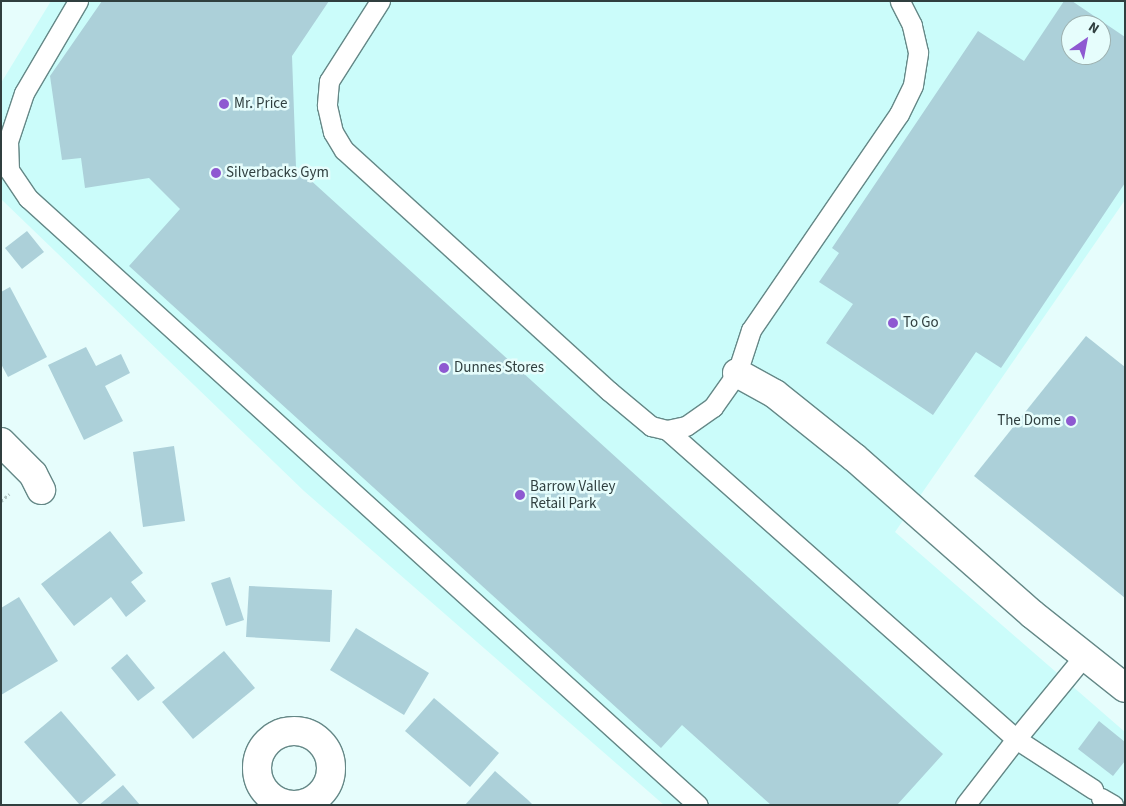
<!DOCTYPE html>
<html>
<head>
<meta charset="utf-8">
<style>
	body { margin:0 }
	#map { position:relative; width:1126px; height:806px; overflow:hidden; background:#e6fdfc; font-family:"Source Sans 3",sans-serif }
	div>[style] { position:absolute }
	.built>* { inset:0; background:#cbfcfa }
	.building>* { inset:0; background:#acd0d9 }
	.path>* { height:3px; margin-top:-1.5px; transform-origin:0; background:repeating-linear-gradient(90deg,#aec3c2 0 2.5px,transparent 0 5px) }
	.roads { filter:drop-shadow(1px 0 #658887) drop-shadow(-1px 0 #658887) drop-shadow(0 1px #658887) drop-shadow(0 -1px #658887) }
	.service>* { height:19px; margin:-9.5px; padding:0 9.5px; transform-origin:9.5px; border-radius:9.5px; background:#fff }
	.minor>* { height:28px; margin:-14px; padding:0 14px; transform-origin:14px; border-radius:14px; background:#fff }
	.minor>.ring { margin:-14px; padding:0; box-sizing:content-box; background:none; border:28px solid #fff; border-radius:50% }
	.dots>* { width:14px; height:14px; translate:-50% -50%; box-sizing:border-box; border:2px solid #e6fdfc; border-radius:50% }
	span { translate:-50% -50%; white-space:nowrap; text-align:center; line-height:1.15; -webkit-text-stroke:5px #e6fdfc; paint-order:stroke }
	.poi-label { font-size:15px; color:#303f3f }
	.left { translate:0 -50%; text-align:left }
	.right { translate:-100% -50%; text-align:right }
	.frame { position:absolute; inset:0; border:2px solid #303f3f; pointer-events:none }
	.north { position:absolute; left:1061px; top:15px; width:50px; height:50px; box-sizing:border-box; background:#e6fdfc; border:1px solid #9db1b0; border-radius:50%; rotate:33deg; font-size:14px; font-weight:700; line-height:20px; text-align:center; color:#303f3f }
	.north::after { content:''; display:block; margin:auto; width:18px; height:22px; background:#8e59d1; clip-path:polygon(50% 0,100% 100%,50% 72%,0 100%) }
</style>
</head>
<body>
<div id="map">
	<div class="built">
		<div style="clip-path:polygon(evenodd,51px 1px,1125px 1px,1125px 200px,895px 532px,1125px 732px,1125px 805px,664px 805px,304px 491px,1px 199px,1px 83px,51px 1px,1071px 25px,1101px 25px,1101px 55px,1071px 55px,1071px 25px)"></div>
	</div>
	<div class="building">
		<div style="clip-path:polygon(102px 1px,329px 1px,292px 56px,296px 167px,943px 754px,897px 805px,771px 805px,682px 725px,661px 748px,129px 266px,180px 209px,149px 178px,85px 188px,81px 158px,62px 160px,50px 76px)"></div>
		<div style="clip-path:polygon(evenodd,1064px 1px,1072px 1px,1125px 37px,1125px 183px,1001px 368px,976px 352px,933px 415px,826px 343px,853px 304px,819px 282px,839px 253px,832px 248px,978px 31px,1024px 61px,1064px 1px,1071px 25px,1101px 25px,1101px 55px,1071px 55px,1071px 25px)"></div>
		<div style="clip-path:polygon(27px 231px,44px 252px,22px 269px,5px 248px)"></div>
		<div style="clip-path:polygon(10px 287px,47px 357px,8px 377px,1px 364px,1px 292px)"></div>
		<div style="clip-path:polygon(1086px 336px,1125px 367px,1125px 598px,974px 476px)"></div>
		<div style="clip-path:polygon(86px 347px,96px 366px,121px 354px,130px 373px,105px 386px,123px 421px,84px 440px,48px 365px)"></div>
		<div style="clip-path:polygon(174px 446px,185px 521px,143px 527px,133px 452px)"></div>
		<div style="clip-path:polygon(110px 531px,143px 573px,131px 582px,146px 601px,126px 617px,111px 597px,74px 626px,41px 584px)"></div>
		<div style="clip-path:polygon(230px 577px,244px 620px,226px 626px,211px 583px)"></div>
		<div style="clip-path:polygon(249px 586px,332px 590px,330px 642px,246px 637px)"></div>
		<div style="clip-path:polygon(19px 597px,58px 661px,1px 695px,1px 608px)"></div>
		<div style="clip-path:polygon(356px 628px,429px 673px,404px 715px,330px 670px)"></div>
		<div style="clip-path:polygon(224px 651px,255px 688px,193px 739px,162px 702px)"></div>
		<div style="clip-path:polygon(127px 654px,155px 688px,138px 701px,111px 668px)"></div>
		<div style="clip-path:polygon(434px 698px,499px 753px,470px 787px,405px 731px)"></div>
		<div style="clip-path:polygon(61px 711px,116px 775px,80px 805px,24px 742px)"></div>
		<div style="clip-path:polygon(1099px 721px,1125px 742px,1125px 761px,1113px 776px,1078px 749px)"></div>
		<div style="clip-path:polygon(495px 771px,528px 800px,533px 805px,465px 805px)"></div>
		<div style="clip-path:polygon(123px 785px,140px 805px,99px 805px)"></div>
	</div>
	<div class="path">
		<div style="left:1px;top:501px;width:11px;rotate:-41deg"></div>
	</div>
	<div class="roads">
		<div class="service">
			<div style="left:78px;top:1px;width:107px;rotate:120.4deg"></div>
			<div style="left:24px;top:93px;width:51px;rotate:108.4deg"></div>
			<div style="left:8px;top:141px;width:29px;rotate:88deg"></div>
			<div style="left:9px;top:170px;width:34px;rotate:56deg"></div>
			<div style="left:28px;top:198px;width:904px;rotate:42.18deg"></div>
			<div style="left:380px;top:1px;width:95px;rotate:122.5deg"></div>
			<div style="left:329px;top:81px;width:25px;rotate:95deg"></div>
			<div style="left:327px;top:106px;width:27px;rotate:77deg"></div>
			<div style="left:333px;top:132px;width:21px;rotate:59deg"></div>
			<div style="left:344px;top:150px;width:358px;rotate:42.3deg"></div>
			<div style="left:609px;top:391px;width:55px;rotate:39.8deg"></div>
			<div style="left:651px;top:426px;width:16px;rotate:14deg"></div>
			<div style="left:667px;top:430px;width:19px;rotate:-12deg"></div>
			<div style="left:686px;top:426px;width:33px;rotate:-35deg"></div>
			<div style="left:713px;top:407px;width:42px;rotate:-54.8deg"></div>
			<div style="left:737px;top:373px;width:45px;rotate:-72deg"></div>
			<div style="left:751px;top:330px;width:262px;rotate:-55.6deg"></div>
			<div style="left:899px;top:114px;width:32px;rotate:-64deg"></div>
			<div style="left:913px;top:85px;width:33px;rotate:-81deg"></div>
			<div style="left:918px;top:52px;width:28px;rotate:-103deg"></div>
			<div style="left:912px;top:25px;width:27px;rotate:-117deg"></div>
			<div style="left:667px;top:430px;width:466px;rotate:41.5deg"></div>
			<div style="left:1016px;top:739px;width:83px;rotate:127.7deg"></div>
			<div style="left:1084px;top:656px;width:107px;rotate:129.3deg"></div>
			<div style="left:1016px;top:739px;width:92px;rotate:33deg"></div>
			<div style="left:1101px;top:798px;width:14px;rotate:30deg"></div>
		</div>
		<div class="minor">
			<div style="left:737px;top:373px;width:43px;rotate:28.9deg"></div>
			<div style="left:775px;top:394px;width:102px;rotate:38.7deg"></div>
			<div style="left:855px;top:458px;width:236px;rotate:41.4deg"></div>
			<div style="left:1032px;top:614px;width:119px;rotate:38.5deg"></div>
			<div style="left:1px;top:442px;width:45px;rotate:45deg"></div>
			<div style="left:33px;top:474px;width:18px;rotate:63deg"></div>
			<div class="ring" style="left:257px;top:731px;width:46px;height:46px"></div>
		</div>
	</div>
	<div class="dots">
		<div style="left:224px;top:104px;background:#8e59d1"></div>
		<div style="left:216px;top:173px;background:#8e59d1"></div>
		<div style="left:893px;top:323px;background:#8e59d1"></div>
		<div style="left:444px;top:368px;background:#8e59d1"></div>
		<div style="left:1071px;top:421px;background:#8e59d1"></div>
		<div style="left:520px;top:495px;background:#8e59d1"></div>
	</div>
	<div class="poi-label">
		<span class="left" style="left:234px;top:104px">Mr. Price</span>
		<span class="left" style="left:226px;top:173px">Silverbacks Gym</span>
		<span class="left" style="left:903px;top:323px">To Go</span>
		<span class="left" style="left:454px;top:368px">Dunnes Stores</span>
		<span class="right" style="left:1061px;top:421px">The Dome</span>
		<span class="left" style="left:530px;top:495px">Barrow Valley<br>Retail Park</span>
	</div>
	<div class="frame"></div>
	<div class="north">N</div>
</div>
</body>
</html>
